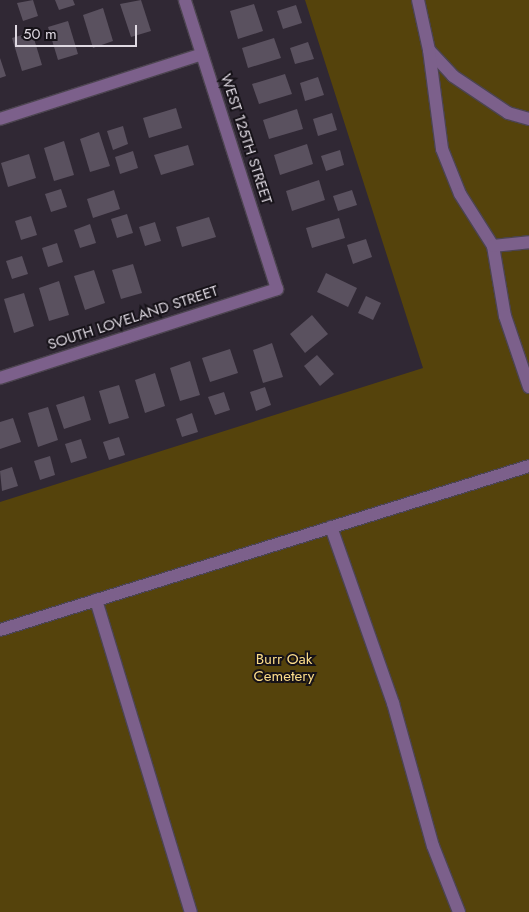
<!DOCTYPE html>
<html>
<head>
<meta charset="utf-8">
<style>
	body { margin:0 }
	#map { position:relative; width:529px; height:912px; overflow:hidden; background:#302834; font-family:Jost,sans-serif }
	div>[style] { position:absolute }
	.green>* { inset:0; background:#55430c }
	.building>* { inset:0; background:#5a515f }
	.roads { filter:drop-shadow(1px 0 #4c4450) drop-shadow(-1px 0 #4c4450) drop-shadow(0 1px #4c4450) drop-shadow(0 -1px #4c4450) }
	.minor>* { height:12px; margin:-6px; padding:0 6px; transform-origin:6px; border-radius:6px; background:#7c608b }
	span { translate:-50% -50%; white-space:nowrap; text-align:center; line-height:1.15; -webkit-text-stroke:4px #161218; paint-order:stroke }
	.street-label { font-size:15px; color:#dfd9e2 }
	.park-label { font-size:15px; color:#fbdc8a }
	.scale { position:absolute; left:15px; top:25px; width:122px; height:22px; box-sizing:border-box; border:2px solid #dfd9e2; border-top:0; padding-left:6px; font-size:15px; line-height:18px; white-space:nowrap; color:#dfd9e2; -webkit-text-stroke:4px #161218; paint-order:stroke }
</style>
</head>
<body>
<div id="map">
	<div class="green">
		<div style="clip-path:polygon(305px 0,529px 0,529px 912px,0 912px,0 502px,423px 368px)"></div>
	</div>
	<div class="building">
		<div style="clip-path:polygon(33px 0,38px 16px,23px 21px,17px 3px)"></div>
		<div style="clip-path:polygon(55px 0,73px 0,75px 5px,59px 10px)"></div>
		<div style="clip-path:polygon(141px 0,151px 31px,131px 37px,120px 4px)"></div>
		<div style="clip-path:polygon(254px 4px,263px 31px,238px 39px,230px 11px)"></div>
		<div style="clip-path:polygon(296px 5px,302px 23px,283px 29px,277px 11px)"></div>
		<div style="clip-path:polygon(103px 8px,113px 41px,93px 48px,83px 15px)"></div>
		<div style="clip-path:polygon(68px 21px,78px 54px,58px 60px,48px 27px)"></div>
		<div style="clip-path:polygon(32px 32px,42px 65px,22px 71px,12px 38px)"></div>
		<div style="clip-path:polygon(274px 38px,281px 58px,248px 68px,242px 48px)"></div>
		<div style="clip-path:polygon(308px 42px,314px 59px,295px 64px,290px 48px)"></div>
		<div style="clip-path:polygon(0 58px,6px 76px,0 78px)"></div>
		<div style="clip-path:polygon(285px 74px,292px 94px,259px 104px,252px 84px)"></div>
		<div style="clip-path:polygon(318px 77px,324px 95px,305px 101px,300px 83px)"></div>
		<div style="clip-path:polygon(176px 108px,182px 128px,149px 138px,143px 118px)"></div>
		<div style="clip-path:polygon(297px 109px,303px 129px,269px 139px,263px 120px)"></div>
		<div style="clip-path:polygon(332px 113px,337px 130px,318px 136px,313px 119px)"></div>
		<div style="clip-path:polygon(123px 126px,128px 144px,113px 150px,107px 131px)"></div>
		<div style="clip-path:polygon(99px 132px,110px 166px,90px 172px,80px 139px)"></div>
		<div style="clip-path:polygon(64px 141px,74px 175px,54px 181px,44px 148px)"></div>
		<div style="clip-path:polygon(307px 144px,313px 164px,280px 175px,274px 155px)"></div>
		<div style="clip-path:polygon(188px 145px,194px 165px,161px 175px,154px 155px)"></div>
		<div style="clip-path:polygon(340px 150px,344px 165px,326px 171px,321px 156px)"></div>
		<div style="clip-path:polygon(133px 151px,138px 168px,120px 174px,115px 157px)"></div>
		<div style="clip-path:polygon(29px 154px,36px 178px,8px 187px,1px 163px)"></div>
		<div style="clip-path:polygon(319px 180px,325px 200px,292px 211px,286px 191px)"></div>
		<div style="clip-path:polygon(61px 189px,67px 207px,51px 212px,45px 194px)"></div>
		<div style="clip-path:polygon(114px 190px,120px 209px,93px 218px,87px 199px)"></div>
		<div style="clip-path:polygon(352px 190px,357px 205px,338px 211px,333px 196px)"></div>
		<div style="clip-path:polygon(127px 214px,133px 233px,117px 238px,111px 219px)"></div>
		<div style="clip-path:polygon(31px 216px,37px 235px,21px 240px,15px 221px)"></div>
		<div style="clip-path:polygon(209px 217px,216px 237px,182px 247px,176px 227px)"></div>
		<div style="clip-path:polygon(339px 218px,345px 238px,312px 248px,306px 228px)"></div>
		<div style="clip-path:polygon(155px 222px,161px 241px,145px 246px,139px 227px)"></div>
		<div style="clip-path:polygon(90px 224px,96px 243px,80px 248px,74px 230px)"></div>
		<div style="clip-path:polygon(366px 239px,372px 257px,353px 264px,347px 245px)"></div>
		<div style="clip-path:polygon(57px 243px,63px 262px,48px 267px,42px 248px)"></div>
		<div style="clip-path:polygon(22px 256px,28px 274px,12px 279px,6px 261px)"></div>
		<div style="clip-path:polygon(133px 264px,142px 293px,121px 299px,112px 270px)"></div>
		<div style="clip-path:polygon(94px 270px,105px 303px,85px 310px,74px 276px)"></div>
		<div style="clip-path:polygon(326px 273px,357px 288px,348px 307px,317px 292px)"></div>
		<div style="clip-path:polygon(59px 281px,69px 315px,49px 321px,39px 288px)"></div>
		<div style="clip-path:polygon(24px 293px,34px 326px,14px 333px,4px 299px)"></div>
		<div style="clip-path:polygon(366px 296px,381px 303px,373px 320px,358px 313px)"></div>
		<div style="clip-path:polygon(312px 315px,328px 334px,305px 353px,290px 334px)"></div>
		<div style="clip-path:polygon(272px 343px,283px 377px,263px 383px,253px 350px)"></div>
		<div style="clip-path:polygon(230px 349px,238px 373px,210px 382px,202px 358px)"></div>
		<div style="clip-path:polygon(317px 355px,334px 374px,320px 386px,304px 366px)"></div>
		<div style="clip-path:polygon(190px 361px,200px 395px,180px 401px,170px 368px)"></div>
		<div style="clip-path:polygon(155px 373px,165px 406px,145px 413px,135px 380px)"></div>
		<div style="clip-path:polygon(119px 385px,129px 418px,109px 424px,99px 391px)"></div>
		<div style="clip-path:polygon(265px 387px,271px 405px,256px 411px,250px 392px)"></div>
		<div style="clip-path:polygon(224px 392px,230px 410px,215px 415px,208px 397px)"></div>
		<div style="clip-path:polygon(84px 396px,91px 420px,64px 429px,56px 405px)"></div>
		<div style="clip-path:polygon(48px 407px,58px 440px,38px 447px,28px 413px)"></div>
		<div style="clip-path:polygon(192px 413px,198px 432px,182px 437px,176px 419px)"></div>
		<div style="clip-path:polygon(13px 418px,21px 442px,0 449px,0 422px)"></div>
		<div style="clip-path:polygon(119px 437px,125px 455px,109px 460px,103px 442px)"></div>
		<div style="clip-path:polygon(81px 439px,87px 458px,71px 463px,65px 444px)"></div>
		<div style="clip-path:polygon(50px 456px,55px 475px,40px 480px,34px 461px)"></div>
		<div style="clip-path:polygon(12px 467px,18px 486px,2px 491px,0 471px)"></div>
	</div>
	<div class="roads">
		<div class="minor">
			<div style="left:418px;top:0;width:51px;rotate:77.6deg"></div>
			<div style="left:429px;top:50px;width:35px;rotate:47deg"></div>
			<div style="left:453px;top:76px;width:66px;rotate:33.9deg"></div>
			<div style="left:508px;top:113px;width:22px;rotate:16deg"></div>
			<div style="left:429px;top:50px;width:100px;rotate:82.5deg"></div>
			<div style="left:442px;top:149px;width:48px;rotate:68.2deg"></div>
			<div style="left:460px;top:194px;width:62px;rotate:57.6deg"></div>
			<div style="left:493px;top:246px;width:71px;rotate:80.3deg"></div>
			<div style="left:505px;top:316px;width:75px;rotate:71.3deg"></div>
			<div style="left:0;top:119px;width:212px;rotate:-17.8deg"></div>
			<div style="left:493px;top:246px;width:36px;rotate:-6deg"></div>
			<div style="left:0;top:378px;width:291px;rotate:-17.8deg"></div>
			<div style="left:277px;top:289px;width:303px;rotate:-107.7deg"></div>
			<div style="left:331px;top:527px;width:187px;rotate:70.6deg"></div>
			<div style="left:393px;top:703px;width:148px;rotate:74.4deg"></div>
			<div style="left:433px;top:846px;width:71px;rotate:68.5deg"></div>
			<div style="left:96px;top:600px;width:326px;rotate:73.1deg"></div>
			<div style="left:0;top:630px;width:554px;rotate:-17.22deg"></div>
		</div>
	</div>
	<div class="street-label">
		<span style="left:246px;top:139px;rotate:72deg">WEST 125TH STREET</span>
		<span style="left:133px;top:318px;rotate:-18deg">SOUTH LOVELAND STREET</span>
	</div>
	<div class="park-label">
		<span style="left:284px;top:668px">Burr Oak<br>Cemetery</span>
	</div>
	<div class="scale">50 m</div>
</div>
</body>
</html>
